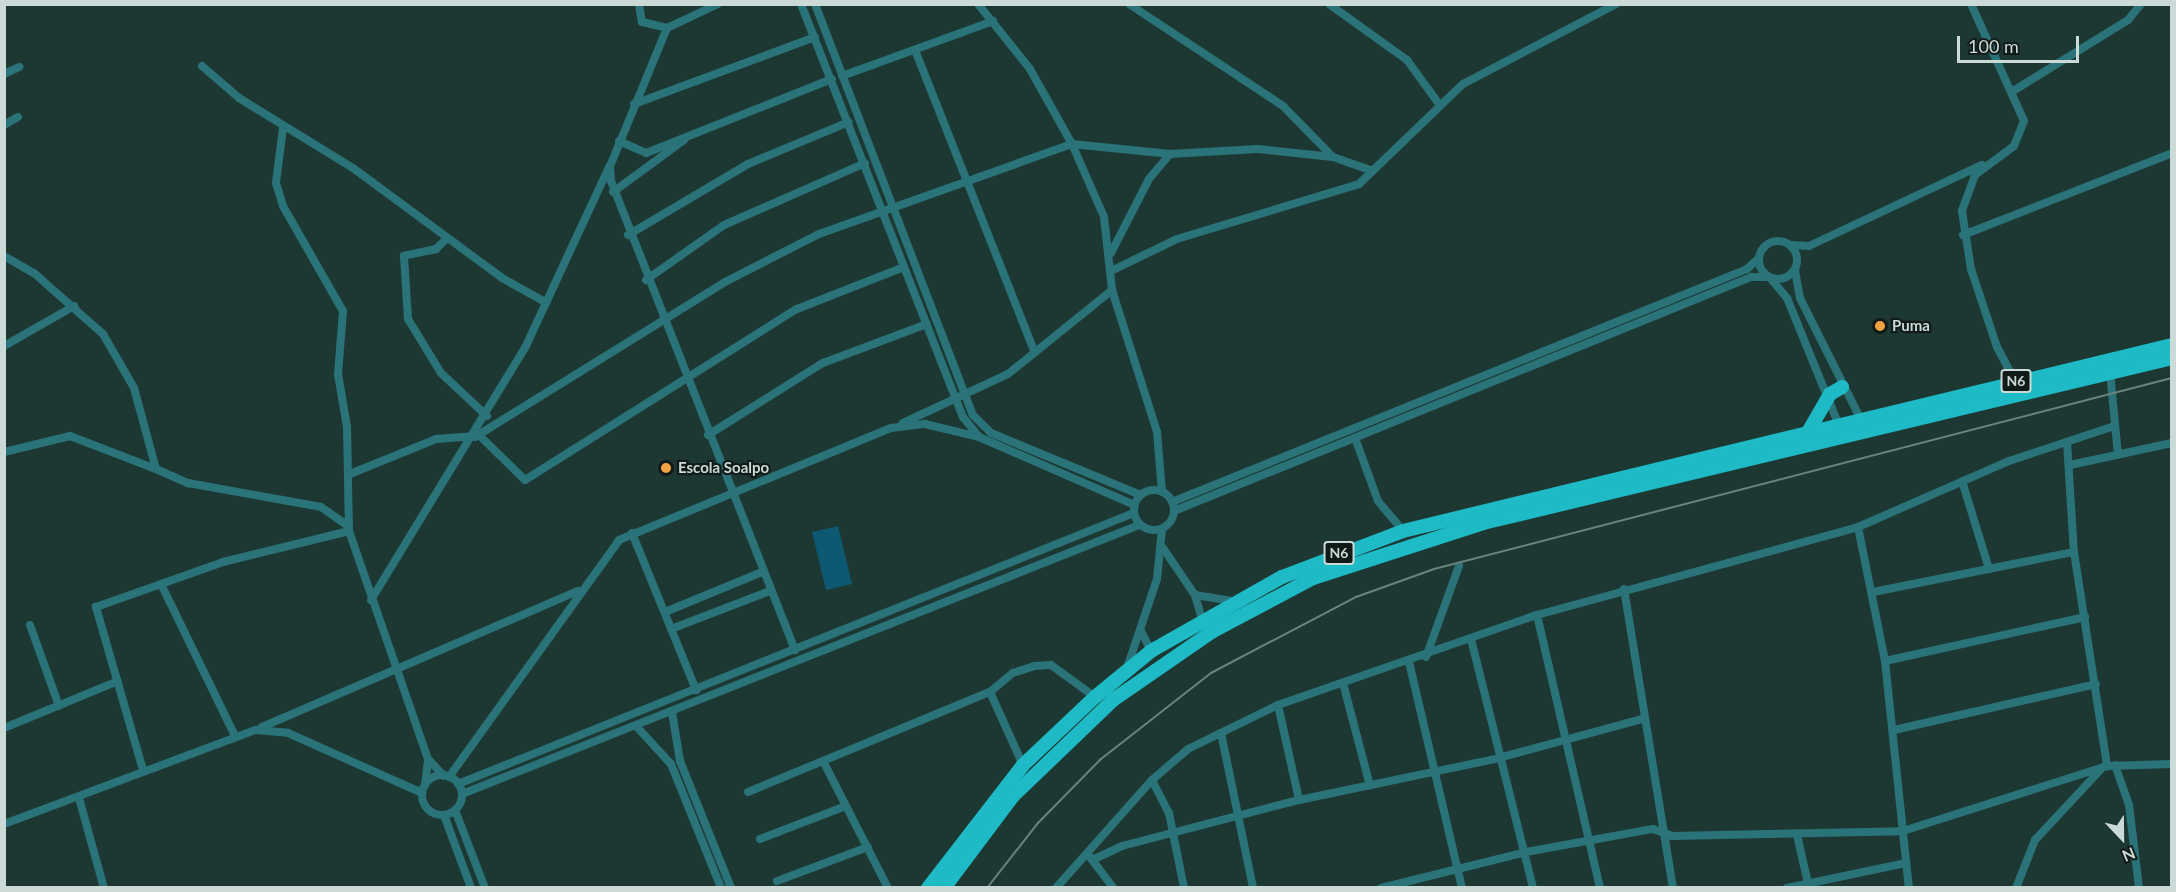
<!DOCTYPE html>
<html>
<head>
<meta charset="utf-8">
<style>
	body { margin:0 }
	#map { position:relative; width:2176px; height:892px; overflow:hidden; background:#1d3833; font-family:Lato,sans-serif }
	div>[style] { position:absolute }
	.water>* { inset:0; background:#0c5971 }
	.minor>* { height:8px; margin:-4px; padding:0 4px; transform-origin:4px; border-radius:4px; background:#2a7379 }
	.minor>.ring { margin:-4px; padding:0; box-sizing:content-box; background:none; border:8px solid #2a7379; border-radius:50% }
	.trunk>* { height:14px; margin:-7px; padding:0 7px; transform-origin:7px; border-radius:7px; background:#1ebac5 }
	.rail>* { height:2px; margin:-1px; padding:0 1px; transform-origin:1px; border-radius:1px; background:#6c827d }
	.dots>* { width:16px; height:16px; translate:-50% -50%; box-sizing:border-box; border:3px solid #111c1a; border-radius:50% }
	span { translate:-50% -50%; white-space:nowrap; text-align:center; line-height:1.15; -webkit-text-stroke:4.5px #111c1a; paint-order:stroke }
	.shield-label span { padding:2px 4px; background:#111c1a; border:2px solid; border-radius:4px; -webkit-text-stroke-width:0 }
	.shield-label { font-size:14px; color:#cbdad6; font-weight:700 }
	.poi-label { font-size:15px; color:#cbdad6; font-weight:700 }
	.left { translate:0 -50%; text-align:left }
	.frame { position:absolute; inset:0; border:6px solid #cbdad6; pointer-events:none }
	.north { position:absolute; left:2092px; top:808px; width:60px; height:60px; -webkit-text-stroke:4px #111c1a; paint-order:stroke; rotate:158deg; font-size:16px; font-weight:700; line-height:24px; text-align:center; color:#cbdad6 }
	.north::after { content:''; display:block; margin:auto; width:21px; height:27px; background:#cbdad6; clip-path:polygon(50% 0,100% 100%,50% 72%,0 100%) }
	.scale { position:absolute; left:1957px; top:36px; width:122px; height:27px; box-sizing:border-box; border:3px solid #cbdad6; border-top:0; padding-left:8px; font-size:18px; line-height:21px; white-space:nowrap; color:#cbdad6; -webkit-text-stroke:4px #111c1a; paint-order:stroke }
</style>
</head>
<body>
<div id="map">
	<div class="water">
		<div style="clip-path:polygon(838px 526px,852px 584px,826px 590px,812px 532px)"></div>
	</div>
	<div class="minor">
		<div style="left:639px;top:4px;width:18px;rotate:81deg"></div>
		<div style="left:642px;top:22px;width:26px;rotate:13deg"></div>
		<div style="left:718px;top:4px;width:56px;rotate:154.8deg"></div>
		<div style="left:667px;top:28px;width:149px;rotate:112.4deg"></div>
		<div style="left:610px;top:166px;width:15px;rotate:86deg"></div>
		<div style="left:611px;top:181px;width:504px;rotate:68.58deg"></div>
		<div style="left:801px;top:4px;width:444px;rotate:68.6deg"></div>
		<div style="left:963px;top:417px;width:26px;rotate:51deg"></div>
		<div style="left:979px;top:437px;width:170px;rotate:23.6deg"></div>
		<div style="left:815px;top:4px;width:440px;rotate:69deg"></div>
		<div style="left:973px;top:415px;width:25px;rotate:45deg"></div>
		<div style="left:991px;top:433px;width:162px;rotate:22.5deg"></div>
		<div style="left:978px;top:4px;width:83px;rotate:51.3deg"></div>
		<div style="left:1030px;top:69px;width:86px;rotate:60.8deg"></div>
		<div style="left:1072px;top:144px;width:80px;rotate:66.3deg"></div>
		<div style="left:1104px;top:217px;width:73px;rotate:83.7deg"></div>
		<div style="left:1112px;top:290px;width:149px;rotate:72.4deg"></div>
		<div style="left:1157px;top:432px;width:60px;rotate:85.2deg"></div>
		<div style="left:1129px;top:4px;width:185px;rotate:33.5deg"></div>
		<div style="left:1283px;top:106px;width:71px;rotate:45.6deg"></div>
		<div style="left:1333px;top:157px;width:42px;rotate:19.3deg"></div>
		<div style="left:1329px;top:4px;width:96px;rotate:35.7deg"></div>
		<div style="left:1407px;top:60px;width:54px;rotate:54deg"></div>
		<div style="left:1971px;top:4px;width:128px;rotate:65.6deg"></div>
		<div style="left:2024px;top:121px;width:27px;rotate:112deg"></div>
		<div style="left:2014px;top:146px;width:49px;rotate:143.4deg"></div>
		<div style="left:1975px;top:175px;width:38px;rotate:110deg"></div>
		<div style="left:1962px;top:211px;width:59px;rotate:81.2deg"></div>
		<div style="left:1971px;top:269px;width:82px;rotate:71.6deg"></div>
		<div style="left:1997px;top:347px;width:38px;rotate:62deg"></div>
		<div style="left:915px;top:50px;width:324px;rotate:68.4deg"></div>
		<div style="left:202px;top:66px;width:49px;rotate:40.9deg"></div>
		<div style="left:239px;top:98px;width:134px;rotate:31.6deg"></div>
		<div style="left:353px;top:168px;width:185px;rotate:36.4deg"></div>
		<div style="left:502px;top:278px;width:51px;rotate:29.1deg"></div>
		<div style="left:4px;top:74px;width:17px;rotate:-25deg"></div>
		<div style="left:842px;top:76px;width:161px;rotate:-20deg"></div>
		<div style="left:2013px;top:91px;width:135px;rotate:-31.7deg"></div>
		<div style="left:2128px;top:20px;width:21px;rotate:-51deg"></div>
		<div style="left:634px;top:104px;width:193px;rotate:-20.3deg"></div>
		<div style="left:4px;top:125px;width:16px;rotate:-30deg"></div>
		<div style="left:283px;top:128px;width:55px;rotate:97.3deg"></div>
		<div style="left:276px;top:183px;width:24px;rotate:73deg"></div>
		<div style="left:283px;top:206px;width:121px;rotate:60.3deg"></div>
		<div style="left:343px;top:311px;width:63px;rotate:94.5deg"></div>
		<div style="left:338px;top:374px;width:54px;rotate:80.4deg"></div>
		<div style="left:347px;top:427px;width:104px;rotate:88.9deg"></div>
		<div style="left:349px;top:531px;width:241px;rotate:70.9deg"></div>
		<div style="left:428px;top:759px;width:23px;rotate:47deg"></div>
		<div style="left:619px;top:141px;width:30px;rotate:24deg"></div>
		<div style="left:646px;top:153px;width:200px;rotate:-21.7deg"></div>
		<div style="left:613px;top:192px;width:88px;rotate:-36.2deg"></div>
		<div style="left:628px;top:235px;width:139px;rotate:-30.6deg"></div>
		<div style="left:748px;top:164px;width:109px;rotate:-22.6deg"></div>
		<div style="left:1963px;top:235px;width:225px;rotate:-21.4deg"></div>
		<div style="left:447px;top:238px;width:16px;rotate:135deg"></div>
		<div style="left:436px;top:249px;width:33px;rotate:168deg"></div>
		<div style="left:404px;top:256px;width:63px;rotate:86.4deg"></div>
		<div style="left:408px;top:319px;width:63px;rotate:58.6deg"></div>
		<div style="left:441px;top:373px;width:63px;rotate:43.1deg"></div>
		<div class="ring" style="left:1759px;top:241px;width:30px;height:30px"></div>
		<div style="left:1790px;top:245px;width:19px;rotate:3deg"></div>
		<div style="left:1809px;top:246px;width:191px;rotate:-25.1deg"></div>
		<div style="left:1111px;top:253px;width:83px;rotate:-62.8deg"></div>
		<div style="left:1149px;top:179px;width:33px;rotate:-50deg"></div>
		<div style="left:1170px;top:154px;width:88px;rotate:-3.3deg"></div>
		<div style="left:1258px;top:149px;width:75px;rotate:6.1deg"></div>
		<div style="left:4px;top:256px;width:34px;rotate:30deg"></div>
		<div style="left:34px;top:273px;width:92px;rotate:41.5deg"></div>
		<div style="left:103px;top:334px;width:62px;rotate:60.1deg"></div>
		<div style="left:134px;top:388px;width:84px;rotate:74.8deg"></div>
		<div style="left:156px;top:469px;width:35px;rotate:24deg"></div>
		<div style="left:188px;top:483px;width:135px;rotate:10.2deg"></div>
		<div style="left:321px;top:507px;width:32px;rotate:35deg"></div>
		<div style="left:1795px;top:270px;width:28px;rotate:80deg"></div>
		<div style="left:1800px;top:298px;width:139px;rotate:63.4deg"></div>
		<div style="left:1111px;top:271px;width:73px;rotate:-25.9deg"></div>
		<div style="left:1177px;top:239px;width:190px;rotate:-16.8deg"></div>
		<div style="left:1359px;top:184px;width:144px;rotate:-43.9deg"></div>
		<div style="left:1463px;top:84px;width:173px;rotate:-27.6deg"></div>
		<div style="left:1771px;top:279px;width:25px;rotate:50deg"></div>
		<div style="left:1787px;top:298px;width:143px;rotate:67.8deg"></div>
		<div style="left:646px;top:280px;width:95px;rotate:-35.2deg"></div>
		<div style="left:724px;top:225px;width:154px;rotate:-23.7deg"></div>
		<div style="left:4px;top:346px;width:81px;rotate:-29.7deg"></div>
		<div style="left:2110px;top:372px;width:83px;rotate:84.5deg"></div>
		<div style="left:903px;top:423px;width:116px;rotate:-25deg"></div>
		<div style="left:1008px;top:374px;width:134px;rotate:-38.9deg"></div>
		<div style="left:479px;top:435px;width:64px;rotate:44.4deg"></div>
		<div style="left:525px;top:480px;width:321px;rotate:-32.2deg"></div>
		<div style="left:797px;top:309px;width:115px;rotate:-21.4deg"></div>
		<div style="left:708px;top:435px;width:136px;rotate:-32.1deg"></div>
		<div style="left:823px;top:363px;width:111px;rotate:-20.6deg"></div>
		<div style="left:475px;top:437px;width:294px;rotate:-31.8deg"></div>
		<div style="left:725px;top:282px;width:106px;rotate:-27.1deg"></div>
		<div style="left:819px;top:234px;width:269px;rotate:-19.6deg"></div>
		<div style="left:1072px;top:144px;width:99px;rotate:5.8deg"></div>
		<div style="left:1355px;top:438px;width:67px;rotate:69.9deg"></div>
		<div style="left:1378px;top:501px;width:39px;rotate:50deg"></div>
		<div style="left:2067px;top:442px;width:110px;rotate:86.4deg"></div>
		<div style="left:2074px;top:552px;width:217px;rotate:81.2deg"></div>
		<div style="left:4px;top:452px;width:68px;rotate:-13.6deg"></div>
		<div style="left:70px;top:436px;width:92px;rotate:21deg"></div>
		<div style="left:2070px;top:465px;width:104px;rotate:-12.2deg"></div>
		<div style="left:350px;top:474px;width:93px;rotate:-22.1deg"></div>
		<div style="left:436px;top:439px;width:40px;rotate:-4.3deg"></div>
		<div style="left:1962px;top:481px;width:92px;rotate:72.9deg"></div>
		<div class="ring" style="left:1134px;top:490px;width:32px;height:32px"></div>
		<div style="left:1172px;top:502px;width:620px;rotate:-22.06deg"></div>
		<div style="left:1747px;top:269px;width:16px;rotate:-43deg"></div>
		<div style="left:1174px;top:511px;width:623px;rotate:-22.07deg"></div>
		<div style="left:1751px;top:277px;width:18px"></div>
		<div style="left:1858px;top:527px;width:137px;rotate:78.6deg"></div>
		<div style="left:1885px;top:661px;width:228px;rotate:84deg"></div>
		<div style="left:632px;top:533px;width:170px;rotate:67.8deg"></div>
		<div style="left:1163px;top:548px;width:57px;rotate:55.8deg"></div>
		<div style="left:1195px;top:595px;width:25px;rotate:74deg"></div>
		<div style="left:161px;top:584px;width:169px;rotate:64deg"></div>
		<div style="left:1624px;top:589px;width:303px;rotate:80.7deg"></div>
		<div style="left:1873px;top:592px;width:205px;rotate:-11.3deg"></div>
		<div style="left:1195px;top:595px;width:39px;rotate:9deg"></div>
		<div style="left:371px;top:600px;width:295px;rotate:-58.6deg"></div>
		<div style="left:525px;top:348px;width:200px;rotate:-65.1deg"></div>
		<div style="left:665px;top:612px;width:105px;rotate:-22.4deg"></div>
		<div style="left:1537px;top:615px;width:280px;rotate:77deg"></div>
		<div style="left:30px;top:625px;width:86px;rotate:70.3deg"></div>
		<div style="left:671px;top:629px;width:106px;rotate:-21deg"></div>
		<div style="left:1141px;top:631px;width:22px;rotate:63deg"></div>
		<div style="left:1471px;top:639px;width:257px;rotate:76deg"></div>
		<div style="left:1426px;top:657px;width:97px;rotate:-70.1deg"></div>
		<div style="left:1885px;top:661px;width:205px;rotate:-12.4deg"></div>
		<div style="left:1409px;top:662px;width:232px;rotate:76.8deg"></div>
		<div style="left:1127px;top:668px;width:94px;rotate:-71.4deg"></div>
		<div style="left:1157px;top:579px;width:50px;rotate:-84.3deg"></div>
		<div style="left:1343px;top:683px;width:106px;rotate:75.3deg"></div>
		<div style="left:990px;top:692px;width:80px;rotate:65.7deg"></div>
		<div style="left:1278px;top:705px;width:97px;rotate:77.5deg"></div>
		<div style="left:672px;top:712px;width:50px;rotate:80.7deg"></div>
		<div style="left:680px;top:761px;width:137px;rotate:68.1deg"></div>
		<div style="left:636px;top:726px;width:52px;rotate:47.4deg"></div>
		<div style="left:671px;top:764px;width:134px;rotate:68deg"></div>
		<div style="left:262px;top:727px;width:344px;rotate:-23.3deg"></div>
		<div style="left:4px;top:728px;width:123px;rotate:-22.4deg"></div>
		<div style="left:1894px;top:730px;width:207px;rotate:-12.8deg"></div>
		<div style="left:1221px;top:733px;width:158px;rotate:78.3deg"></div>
		<div style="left:823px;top:761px;width:143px;rotate:62.9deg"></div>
		<div style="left:2115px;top:765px;width:42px;rotate:70.7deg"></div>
		<div style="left:2129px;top:805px;width:84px;rotate:83.1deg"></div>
		<div style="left:143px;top:770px;width:170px;rotate:-106.1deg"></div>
		<div style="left:96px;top:607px;width:135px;rotate:-19.5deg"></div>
		<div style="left:223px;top:562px;width:130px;rotate:-13.8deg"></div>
		<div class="ring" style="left:422px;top:775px;width:32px;height:32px"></div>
		<div style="left:449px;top:777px;width:292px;rotate:-54.3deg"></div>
		<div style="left:619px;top:540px;width:294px;rotate:-22.4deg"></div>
		<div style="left:891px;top:428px;width:34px;rotate:-7deg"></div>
		<div style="left:925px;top:424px;width:56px;rotate:13.5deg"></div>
		<div style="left:1152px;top:780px;width:37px;rotate:63deg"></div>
		<div style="left:1169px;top:813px;width:76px;rotate:78.7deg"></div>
		<div style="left:458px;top:784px;width:728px;rotate:-21.85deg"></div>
		<div style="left:425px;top:785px;width:26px;rotate:-83deg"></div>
		<div style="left:748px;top:792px;width:262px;rotate:-22.5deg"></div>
		<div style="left:990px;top:692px;width:30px;rotate:-40deg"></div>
		<div style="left:1013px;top:673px;width:23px;rotate:-18deg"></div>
		<div style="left:1035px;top:666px;width:16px;rotate:-4deg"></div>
		<div style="left:1051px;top:665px;width:54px;rotate:36deg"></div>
		<div style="left:462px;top:794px;width:728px;rotate:-21.67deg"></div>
		<div style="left:79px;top:798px;width:93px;rotate:74.5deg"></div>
		<div style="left:455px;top:810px;width:84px;rotate:69deg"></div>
		<div style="left:444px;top:815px;width:78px;rotate:69.7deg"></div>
		<div style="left:4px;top:824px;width:269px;rotate:-20.5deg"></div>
		<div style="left:256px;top:730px;width:32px;rotate:5deg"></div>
		<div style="left:288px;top:733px;width:147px;rotate:24.1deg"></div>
		<div style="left:1797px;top:835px;width:54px;rotate:77.2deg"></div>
		<div style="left:760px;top:839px;width:92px;rotate:-21deg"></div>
		<div style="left:1090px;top:857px;width:39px;rotate:53deg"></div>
		<div style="left:1092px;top:860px;width:33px;rotate:-25deg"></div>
		<div style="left:1122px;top:846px;width:183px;rotate:-14.6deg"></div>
		<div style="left:1299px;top:800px;width:196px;rotate:-11.8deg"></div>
		<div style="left:1491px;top:760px;width:156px;rotate:-15.2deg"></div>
		<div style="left:777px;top:881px;width:97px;rotate:-20.5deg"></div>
		<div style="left:1056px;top:888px;width:144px;rotate:-48.4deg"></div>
		<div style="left:1152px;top:780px;width:48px;rotate:-40.7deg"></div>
		<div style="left:1188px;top:749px;width:100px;rotate:-26.1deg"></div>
		<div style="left:1278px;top:705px;width:274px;rotate:-19.2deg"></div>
		<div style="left:1537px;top:615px;width:333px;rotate:-15.3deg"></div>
		<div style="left:1858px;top:527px;width:165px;rotate:-23.6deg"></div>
		<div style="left:2009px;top:461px;width:111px;rotate:-18.4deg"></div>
		<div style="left:1381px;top:888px;width:149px;rotate:-13.9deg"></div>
		<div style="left:1526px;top:852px;width:129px;rotate:-10.3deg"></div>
		<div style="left:1653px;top:829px;width:20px;rotate:20deg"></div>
		<div style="left:1672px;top:836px;width:231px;rotate:-1.2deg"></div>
		<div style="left:1903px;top:831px;width:214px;rotate:-17.7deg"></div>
		<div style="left:2107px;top:766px;width:65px;rotate:-1.8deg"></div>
		<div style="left:1787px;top:888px;width:122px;rotate:-11.9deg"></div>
		<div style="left:2016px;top:888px;width:52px;rotate:-68.4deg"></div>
		<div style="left:2035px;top:840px;width:100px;rotate:-47deg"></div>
	</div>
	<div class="trunk">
		<div style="left:1807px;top:434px;width:46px;rotate:-60.1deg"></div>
		<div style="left:1830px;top:394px;width:14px;rotate:-30deg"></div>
		<div style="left:928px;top:888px;width:155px;rotate:-52.3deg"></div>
		<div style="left:1023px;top:765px;width:99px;rotate:-43.4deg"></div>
		<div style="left:1095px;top:697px;width:72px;rotate:-39.4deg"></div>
		<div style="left:1151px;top:651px;width:150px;rotate:-29.5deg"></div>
		<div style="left:1282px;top:577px;width:129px;rotate:-20.8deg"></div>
		<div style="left:1403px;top:531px;width:791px;rotate:-13.6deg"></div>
		<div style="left:944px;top:888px;width:115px;rotate:-53.1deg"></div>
		<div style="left:1013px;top:796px;width:139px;rotate:-43.8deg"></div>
		<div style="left:1113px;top:700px;width:121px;rotate:-34.6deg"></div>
		<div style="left:1213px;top:631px;width:113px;rotate:-27.9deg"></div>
		<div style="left:1313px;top:578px;width:179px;rotate:-17.9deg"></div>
		<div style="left:1483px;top:523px;width:708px;rotate:-13.47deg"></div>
	</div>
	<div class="rail">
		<div style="left:987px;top:888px;width:83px;rotate:-51.9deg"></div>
		<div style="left:1038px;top:823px;width:90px;rotate:-45.5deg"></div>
		<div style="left:1101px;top:759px;width:140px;rotate:-38deg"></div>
		<div style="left:1211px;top:673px;width:164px;rotate:-27.7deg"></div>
		<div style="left:1356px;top:597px;width:83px;rotate:-19.7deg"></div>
		<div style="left:1434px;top:569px;width:762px;rotate:-14.51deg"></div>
	</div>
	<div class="dots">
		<div style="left:1880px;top:326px;background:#f4a344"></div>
		<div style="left:666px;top:468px;background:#f4a344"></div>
	</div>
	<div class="shield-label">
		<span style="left:2016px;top:381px">N6</span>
		<span style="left:1339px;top:553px">N6</span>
	</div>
	<div class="poi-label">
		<span class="left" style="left:1892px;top:326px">Puma</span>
		<span class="left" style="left:678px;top:468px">Escola Soalpo</span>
	</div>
	<div class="frame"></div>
	<div class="north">N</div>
	<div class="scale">100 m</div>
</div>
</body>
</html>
